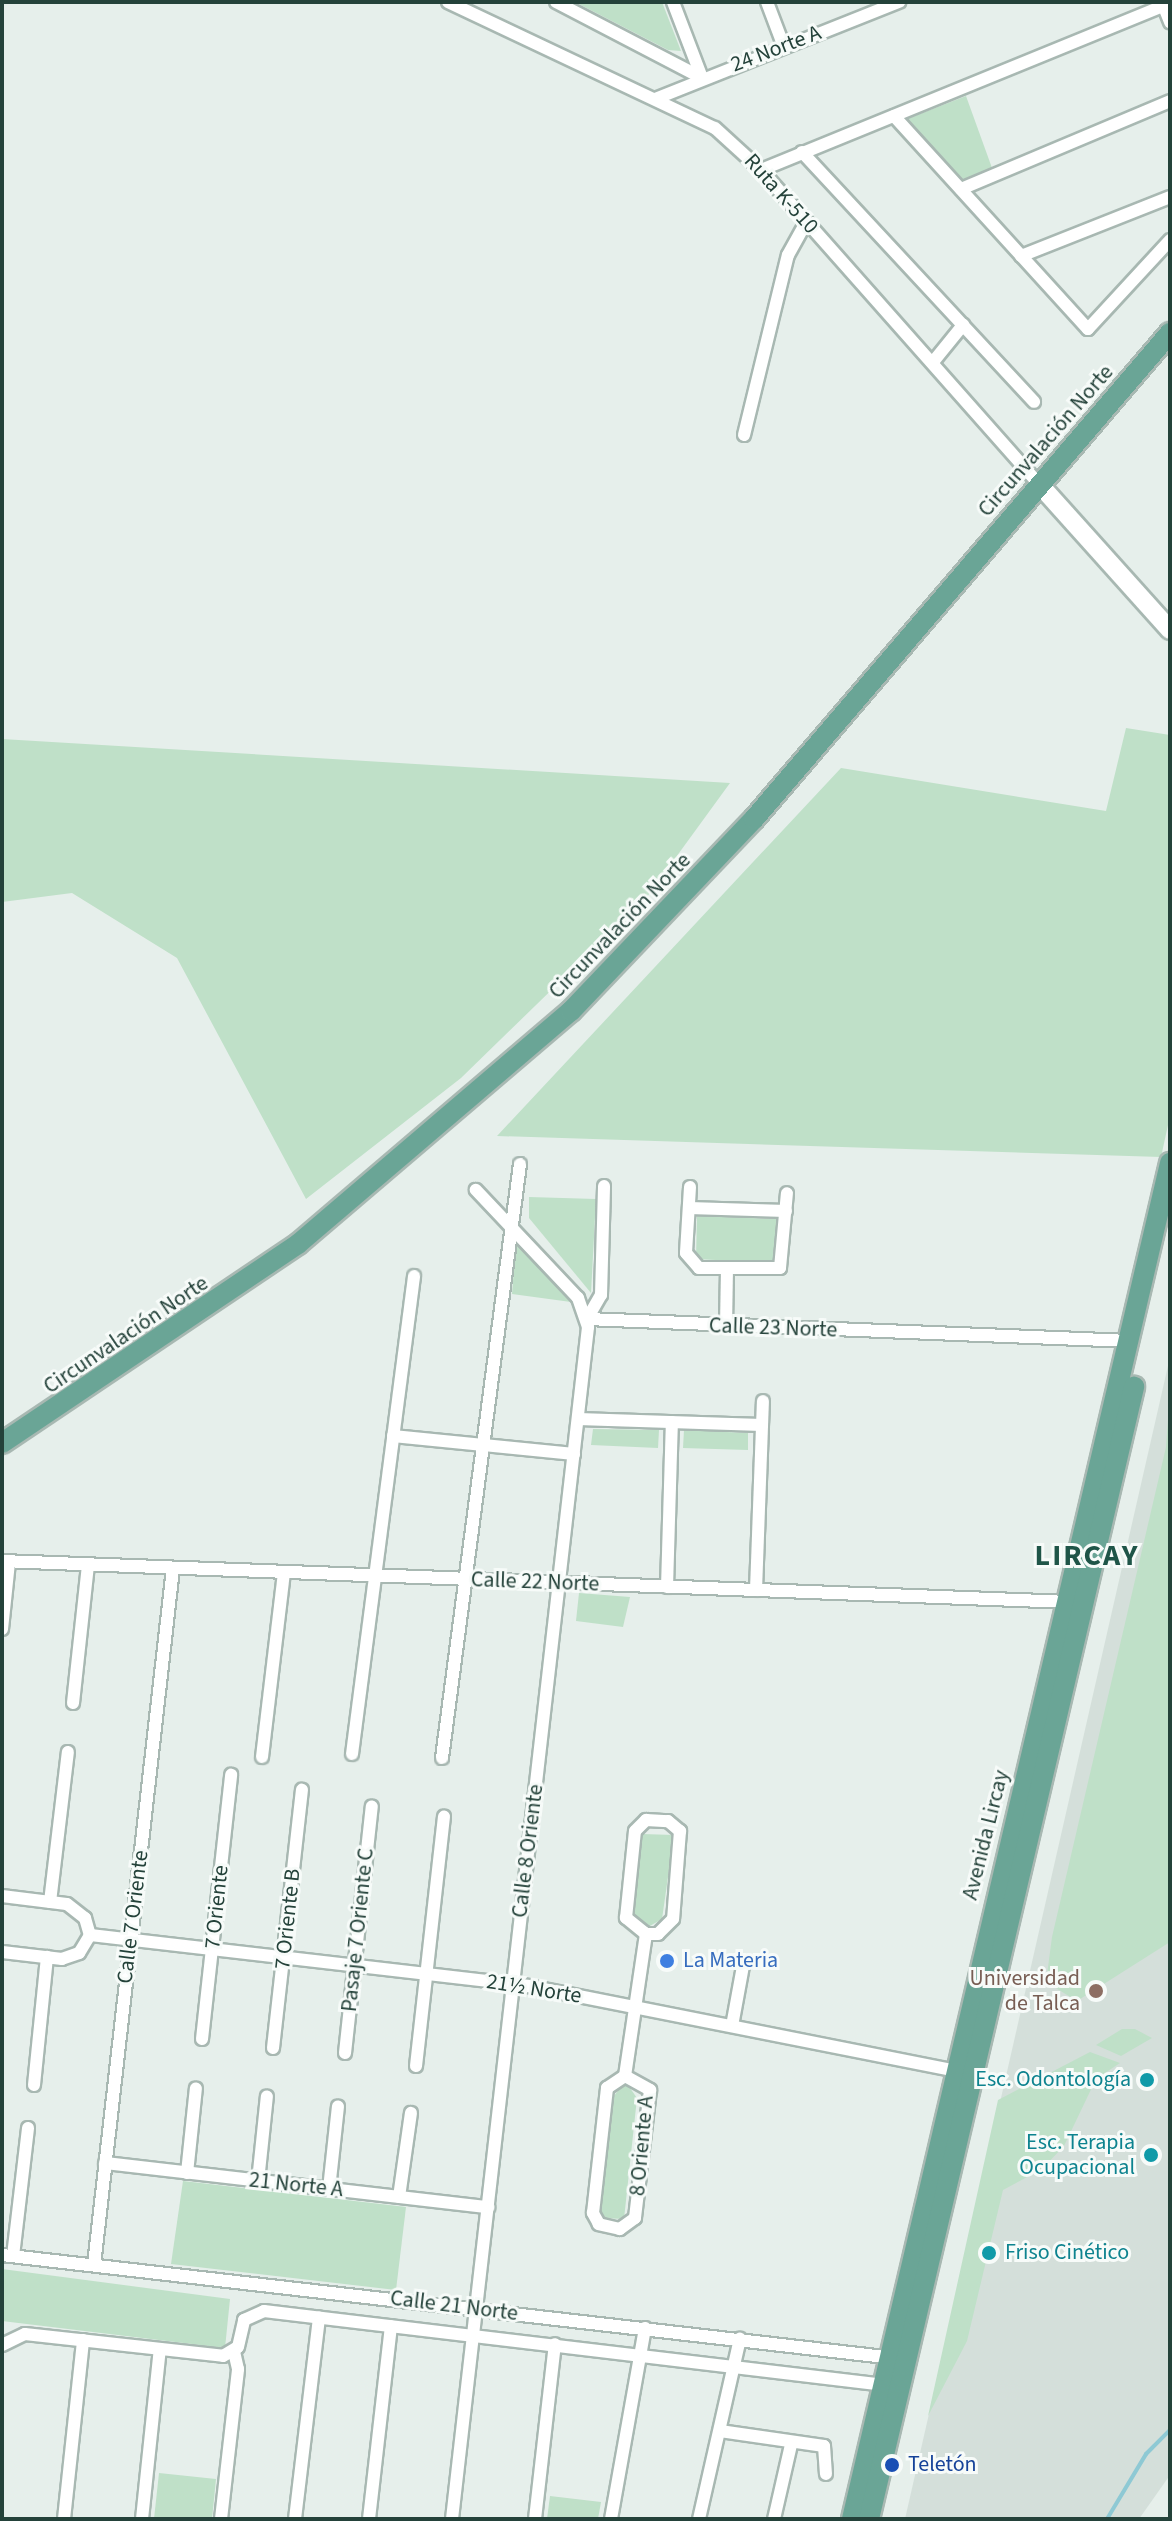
<!DOCTYPE html>
<html>
<head>
<meta charset="utf-8">
<style>
	body { margin:0 }
	#map { position:relative; width:1172px; height:2521px; overflow:hidden; background:#e6efeb; font-family:"Source Sans 3",sans-serif }
	div>[style] { position:absolute }
	.built>* { inset:0; background:#d4dfda }
	.green>* { inset:0; background:#bfe0c8 }
	.stream>* { height:4px; margin:-2px; padding:0 2px; transform-origin:2px; border-radius:2px; background:#8ec9d4 }
	.roads { filter:drop-shadow(2px 0 #a8b8b2) drop-shadow(-2px 0 #a8b8b2) drop-shadow(0 2px #a8b8b2) drop-shadow(0 -2px #a8b8b2) }
	.street>* { height:12px; margin:-6px; padding:0 6px; transform-origin:6px; border-radius:6px; background:#fff }
	.secondary>* { height:18px; margin:-9px; padding:0 9px; transform-origin:9px; border-radius:9px; background:#fff }
	.primary>* { height:20px; margin:-10px; padding:0 10px; transform-origin:10px; border-radius:10px; background:#6aa596 }
	.dots>* { width:22px; height:22px; translate:-50% -50%; box-sizing:border-box; border:4px solid #f7fbf9; border-radius:50% }
	span { translate:-50% -50%; white-space:nowrap; text-align:center; line-height:1.15; -webkit-text-stroke:6px #f7fbf9; paint-order:stroke }
	.street-label { font-size:22px; color:#24423a }
	.shop-label { font-size:22px; color:#366cbe }
	.left { translate:0 -50%; text-align:left }
	.education-label { font-size:22px; color:#785e54 }
	.right { translate:-100% -50%; text-align:right }
	.culture-label { font-size:22px; color:#0d838f }
	.transit-label { font-size:22px; color:#164399 }
	.district-label { font-size:30px; color:#1f5548; font-weight:700; letter-spacing:2px }
	.frame { position:absolute; inset:0; border:4px solid #24423a; pointer-events:none }
</style>
</head>
<body>
<div id="map">
	<div class="built">
		<div style="clip-path:polygon(1170px 1357px,1170px 2475px,1139px 2519px,905px 2519px)"></div>
	</div>
	<div class="green">
		<div style="clip-path:polygon(575px 2px,662px 2px,681px 51px,668px 50px)"></div>
		<div style="clip-path:polygon(966px 96px,992px 168px,961px 181px,907px 119px)"></div>
		<div style="clip-path:polygon(1126px 728px,1170px 735px,1170px 1116px,1161px 1157px,497px 1136px,841px 768px,1106px 811px)"></div>
		<div style="clip-path:polygon(2px 739px,730px 783px,647px 897px,461px 1078px,306px 1199px,177px 958px,72px 893px,2px 902px)"></div>
		<div style="clip-path:polygon(529px 1197px,596px 1199px,591px 1293px,529px 1218px)"></div>
		<div style="clip-path:polygon(697px 1216px,776px 1219px,776px 1263px,696px 1259px)"></div>
		<div style="clip-path:polygon(516px 1243px,571px 1302px,512px 1294px)"></div>
		<div style="clip-path:polygon(1170px 1392px,1170px 1942px,1077px 2001px,1046px 1982px,1052px 1937px,1166px 1447px)"></div>
		<div style="clip-path:polygon(593px 1429px,659px 1430px,658px 1448px,591px 1445px)"></div>
		<div style="clip-path:polygon(684px 1430px,748px 1433px,748px 1450px,683px 1448px)"></div>
		<div style="clip-path:polygon(579px 1593px,630px 1597px,623px 1627px,576px 1621px)"></div>
		<div style="clip-path:polygon(642px 1834px,674px 1835px,662px 1919px,643px 1930px,630px 1914px)"></div>
		<div style="clip-path:polygon(1122px 2029px,1135px 2029px,1152px 2038px,1121px 2056px,1096px 2045px)"></div>
		<div style="clip-path:polygon(1090px 2052px,1120px 2063px,1096px 2079px,1064px 2146px,1042px 2169px,1003px 2190px,967px 2341px,928px 2416px,998px 2100px)"></div>
		<div style="clip-path:polygon(625px 2081px,637px 2098px,624px 2219px,599px 2218px,611px 2100px)"></div>
		<div style="clip-path:polygon(183px 2181px,406px 2207px,396px 2290px,171px 2264px)"></div>
		<div style="clip-path:polygon(2px 2269px,230px 2299px,225px 2348px,2px 2321px)"></div>
		<div style="clip-path:polygon(159px 2473px,216px 2479px,212px 2519px,154px 2519px)"></div>
		<div style="clip-path:polygon(550px 2496px,601px 2502px,598px 2519px,547px 2519px)"></div>
	</div>
	<div class="stream">
		<div style="left:1107px;top:2519px;width:76px;rotate:-59deg"></div>
		<div style="left:1146px;top:2454px;width:34px;rotate:-45deg"></div>
	</div>
	<div class="roads">
		<div class="street">
			<div style="left:448px;top:2px;width:295px;rotate:25.3deg"></div>
			<div style="left:715px;top:128px;width:62px;rotate:42.4deg"></div>
			<div style="left:761px;top:170px;width:419px;rotate:48.5deg"></div>
			<div style="left:556px;top:2px;width:165px;rotate:27.5deg"></div>
			<div style="left:673px;top:2px;width:81px;rotate:69.1deg"></div>
			<div style="left:767px;top:2px;width:48px;rotate:69.3deg"></div>
			<div style="left:1162px;top:2px;width:22px;rotate:68deg"></div>
			<div style="left:655px;top:99px;width:263px;rotate:-21.7deg"></div>
			<div style="left:894px;top:116px;width:288px;rotate:47.7deg"></div>
			<div style="left:1088px;top:329px;width:121px;rotate:-47.3deg"></div>
			<div style="left:802px;top:152px;width:341px;rotate:47.1deg"></div>
			<div style="left:761px;top:170px;width:442px;rotate:-22.2deg"></div>
			<div style="left:961px;top:189px;width:227px;rotate:-22.8deg"></div>
			<div style="left:1021px;top:256px;width:160px;rotate:-21.6deg"></div>
			<div style="left:933px;top:362px;width:48px;rotate:-51deg"></div>
			<div style="left:744px;top:435px;width:185px;rotate:-76.3deg"></div>
			<div style="left:788px;top:255px;width:38px;rotate:-61deg"></div>
			<div style="left:690px;top:1187px;width:66px;rotate:93.5deg"></div>
			<div style="left:686px;top:1253px;width:20px;rotate:49deg"></div>
			<div style="left:699px;top:1268px;width:81px"></div>
			<div style="left:780px;top:1268px;width:75px;rotate:-84.7deg"></div>
			<div style="left:689px;top:1208px;width:97px;rotate:1.8deg"></div>
			<div style="left:587px;top:1319px;width:544px;rotate:2.32deg"></div>
			<div style="left:587px;top:1319px;width:28px;rotate:-60deg"></div>
			<div style="left:601px;top:1295px;width:109px;rotate:-88.4deg"></div>
			<div style="left:726px;top:1326px;width:57px;rotate:-89deg"></div>
			<div style="left:578px;top:1419px;width:184px;rotate:1.9deg"></div>
			<div style="left:393px;top:1436px;width:182px;rotate:5.7deg"></div>
			<div style="left:2px;top:1561px;width:1067px;rotate:2.2deg"></div>
			<div style="left:667px;top:1587px;width:165px;rotate:-88.3deg"></div>
			<div style="left:756px;top:1590px;width:189px;rotate:-87.9deg"></div>
			<div style="left:2px;top:1629px;width:67px;rotate:-84deg"></div>
			<div style="left:73px;top:1703px;width:139px;rotate:-83.8deg"></div>
			<div style="left:352px;top:1754px;width:482px;rotate:-82.6deg"></div>
			<div style="left:262px;top:1757px;width:186px;rotate:-83.2deg"></div>
			<div style="left:442px;top:1758px;width:599px;rotate:-82.52deg"></div>
			<div style="left:2px;top:1896px;width:65px;rotate:7deg"></div>
			<div style="left:67px;top:1904px;width:23px;rotate:38deg"></div>
			<div style="left:85px;top:1918px;width:18px;rotate:74deg"></div>
			<div style="left:90px;top:1935px;width:21px;rotate:121deg"></div>
			<div style="left:79px;top:1953px;width:18px;rotate:161deg"></div>
			<div style="left:62px;top:1959px;width:60px;rotate:-173.3deg"></div>
			<div style="left:50px;top:1902px;width:151px;rotate:-83.2deg"></div>
			<div style="left:90px;top:1935px;width:441px;rotate:6.6deg"></div>
			<div style="left:528px;top:1986px;width:443px;rotate:11.2deg"></div>
			<div style="left:732px;top:2026px;width:61px;rotate:-79.6deg"></div>
			<div style="left:202px;top:2039px;width:266px;rotate:-83.7deg"></div>
			<div style="left:273px;top:2048px;width:260px;rotate:-83.6deg"></div>
			<div style="left:345px;top:2053px;width:248px;rotate:-83.8deg"></div>
			<div style="left:416px;top:2066px;width:251px;rotate:-83.6deg"></div>
			<div style="left:625px;top:2076px;width:144px;rotate:-81.6deg"></div>
			<div style="left:646px;top:1934px;width:26px;rotate:-141deg"></div>
			<div style="left:626px;top:1918px;width:87px;rotate:-84.1deg"></div>
			<div style="left:635px;top:1831px;width:16px;rotate:-45deg"></div>
			<div style="left:646px;top:1820px;width:22px;rotate:3deg"></div>
			<div style="left:668px;top:1821px;width:16px;rotate:40deg"></div>
			<div style="left:680px;top:1831px;width:88px;rotate:94.5deg"></div>
			<div style="left:673px;top:1919px;width:21px;rotate:135deg"></div>
			<div style="left:658px;top:1934px;width:12px;rotate:180deg"></div>
			<div style="left:625px;top:2076px;width:29px;rotate:29deg"></div>
			<div style="left:650px;top:2090px;width:129px;rotate:96.7deg"></div>
			<div style="left:635px;top:2218px;width:19px;rotate:144deg"></div>
			<div style="left:620px;top:2229px;width:22px;rotate:-167deg"></div>
			<div style="left:599px;top:2224px;width:13px;rotate:-119deg"></div>
			<div style="left:593px;top:2213px;width:126px;rotate:-83.6deg"></div>
			<div style="left:607px;top:2088px;width:22px;rotate:-34deg"></div>
			<div style="left:34px;top:2085px;width:129px;rotate:-84.2deg"></div>
			<div style="left:105px;top:2163px;width:386px;rotate:6.6deg"></div>
			<div style="left:187px;top:2173px;width:85px;rotate:-84deg"></div>
			<div style="left:258px;top:2181px;width:85px;rotate:-84deg"></div>
			<div style="left:329px;top:2189px;width:83px;rotate:-83.8deg"></div>
			<div style="left:399px;top:2197px;width:85px;rotate:-81.9deg"></div>
			<div style="left:2px;top:2255px;width:897px;rotate:6.59deg"></div>
			<div style="left:13px;top:2256px;width:129px;rotate:-83.3deg"></div>
			<div style="left:94px;top:2265px;width:701px;rotate:-83.53deg"></div>
			<div style="left:2px;top:2345px;width:25px;rotate:-26deg"></div>
			<div style="left:25px;top:2334px;width:199px;rotate:6.3deg"></div>
			<div style="left:223px;top:2356px;width:17px;rotate:-31deg"></div>
			<div style="left:238px;top:2347px;width:28px;rotate:-77deg"></div>
			<div style="left:244px;top:2320px;width:22px;rotate:-24deg"></div>
			<div style="left:264px;top:2311px;width:625px;rotate:6.8deg"></div>
			<div style="left:720px;top:2431px;width:105px;rotate:8.2deg"></div>
			<div style="left:824px;top:2446px;width:28px;rotate:86deg"></div>
			<div style="left:64px;top:2519px;width:180px;rotate:-83.9deg"></div>
			<div style="left:142px;top:2519px;width:171px;rotate:-84deg"></div>
			<div style="left:221px;top:2519px;width:151px;rotate:-83.5deg"></div>
			<div style="left:238px;top:2369px;width:17px;rotate:-103deg"></div>
			<div style="left:295px;top:2519px;width:203px;rotate:-83.2deg"></div>
			<div style="left:369px;top:2519px;width:194px;rotate:-83.5deg"></div>
			<div style="left:452px;top:2519px;width:1200px;rotate:-83.49deg"></div>
			<div style="left:588px;top:1327px;width:31px;rotate:-109deg"></div>
			<div style="left:578px;top:1298px;width:149px;rotate:-133.4deg"></div>
			<div style="left:535px;top:2519px;width:176px;rotate:-83.5deg"></div>
			<div style="left:611px;top:2519px;width:194px;rotate:-79.9deg"></div>
			<div style="left:699px;top:2519px;width:185px;rotate:-77.2deg"></div>
			<div style="left:774px;top:2519px;width:76px;rotate:-77.1deg"></div>
		</div>
		<div class="secondary">
			<div style="left:1039px;top:484px;width:196px;rotate:48.1deg"></div>
		</div>
		<div class="primary">
			<div style="left:2px;top:1443px;width:357px;rotate:-33.9deg"></div>
			<div style="left:298px;top:1244px;width:359px;rotate:-40.5deg"></div>
			<div style="left:571px;top:1011px;width:265px;rotate:-46.4deg"></div>
			<div style="left:754px;top:819px;width:640px;rotate:-49.44deg"></div>
			<div style="left:852px;top:2519px;width:1393px;rotate:-76.8deg"></div>
			<div style="left:869px;top:2519px;width:1163px;rotate:-76.82deg"></div>
		</div>
	</div>
	<div class="dots">
		<div style="left:667px;top:1961px;background:#3f7fe0"></div>
		<div style="left:1096px;top:1991px;background:#8d6e63"></div>
		<div style="left:1147px;top:2080px;background:#0f9aa8"></div>
		<div style="left:1151px;top:2155px;background:#0f9aa8"></div>
		<div style="left:989px;top:2253px;background:#0f9aa8"></div>
		<div style="left:892px;top:2465px;background:#1a4fb4"></div>
	</div>
	<div class="street-label">
		<span style="left:776px;top:49px;rotate:-21deg">24 Norte A</span>
		<span style="left:781px;top:194px;rotate:48deg">Ruta K-510</span>
		<span style="left:1046px;top:441px;rotate:-49deg">Circunvalación Norte</span>
		<span style="left:620px;top:926px;rotate:-46deg">Circunvalación Norte</span>
		<span style="left:773px;top:1328px;rotate:2deg">Calle 23 Norte</span>
		<span style="left:126px;top:1335px;rotate:-34deg">Circunvalación Norte</span>
		<span style="left:535px;top:1582px;rotate:2deg">Calle 22 Norte</span>
		<span style="left:986px;top:1835px;rotate:-76deg">Avenida Lircay</span>
		<span style="left:528px;top:1851px;rotate:-83deg">Calle 8 Oriente</span>
		<span style="left:217px;top:1907px;rotate:-84deg">7 Oriente</span>
		<span style="left:133px;top:1917px;rotate:-83deg">Calle 7 Oriente</span>
		<span style="left:288px;top:1919px;rotate:-84deg">7 Oriente B</span>
		<span style="left:358px;top:1930px;rotate:-84deg">Pasaje 7 Oriente C</span>
		<span style="left:534px;top:1989px;rotate:9deg">21½ Norte</span>
		<span style="left:642px;top:2146px;rotate:-85deg">8 Oriente A</span>
		<span style="left:296px;top:2185px;rotate:6deg">21 Norte A</span>
		<span style="left:454px;top:2306px;rotate:7deg">Calle 21 Norte</span>
	</div>
	<div class="shop-label">
		<span class="left" style="left:683px;top:1961px">La Materia</span>
	</div>
	<div class="education-label">
		<span class="right" style="left:1080px;top:1991px">Universidad<br>de Talca</span>
	</div>
	<div class="culture-label">
		<span class="right" style="left:1131px;top:2080px">Esc. Odontología</span>
		<span class="right" style="left:1135px;top:2155px">Esc. Terapia<br>Ocupacional</span>
		<span class="left" style="left:1005px;top:2253px">Friso Cinético</span>
	</div>
	<div class="transit-label">
		<span class="left" style="left:908px;top:2465px">Teletón</span>
	</div>
	<div class="district-label">
		<span style="left:1087px;top:1556px">LIRCAY</span>
	</div>
	<div class="frame"></div>
</div>
</body>
</html>
